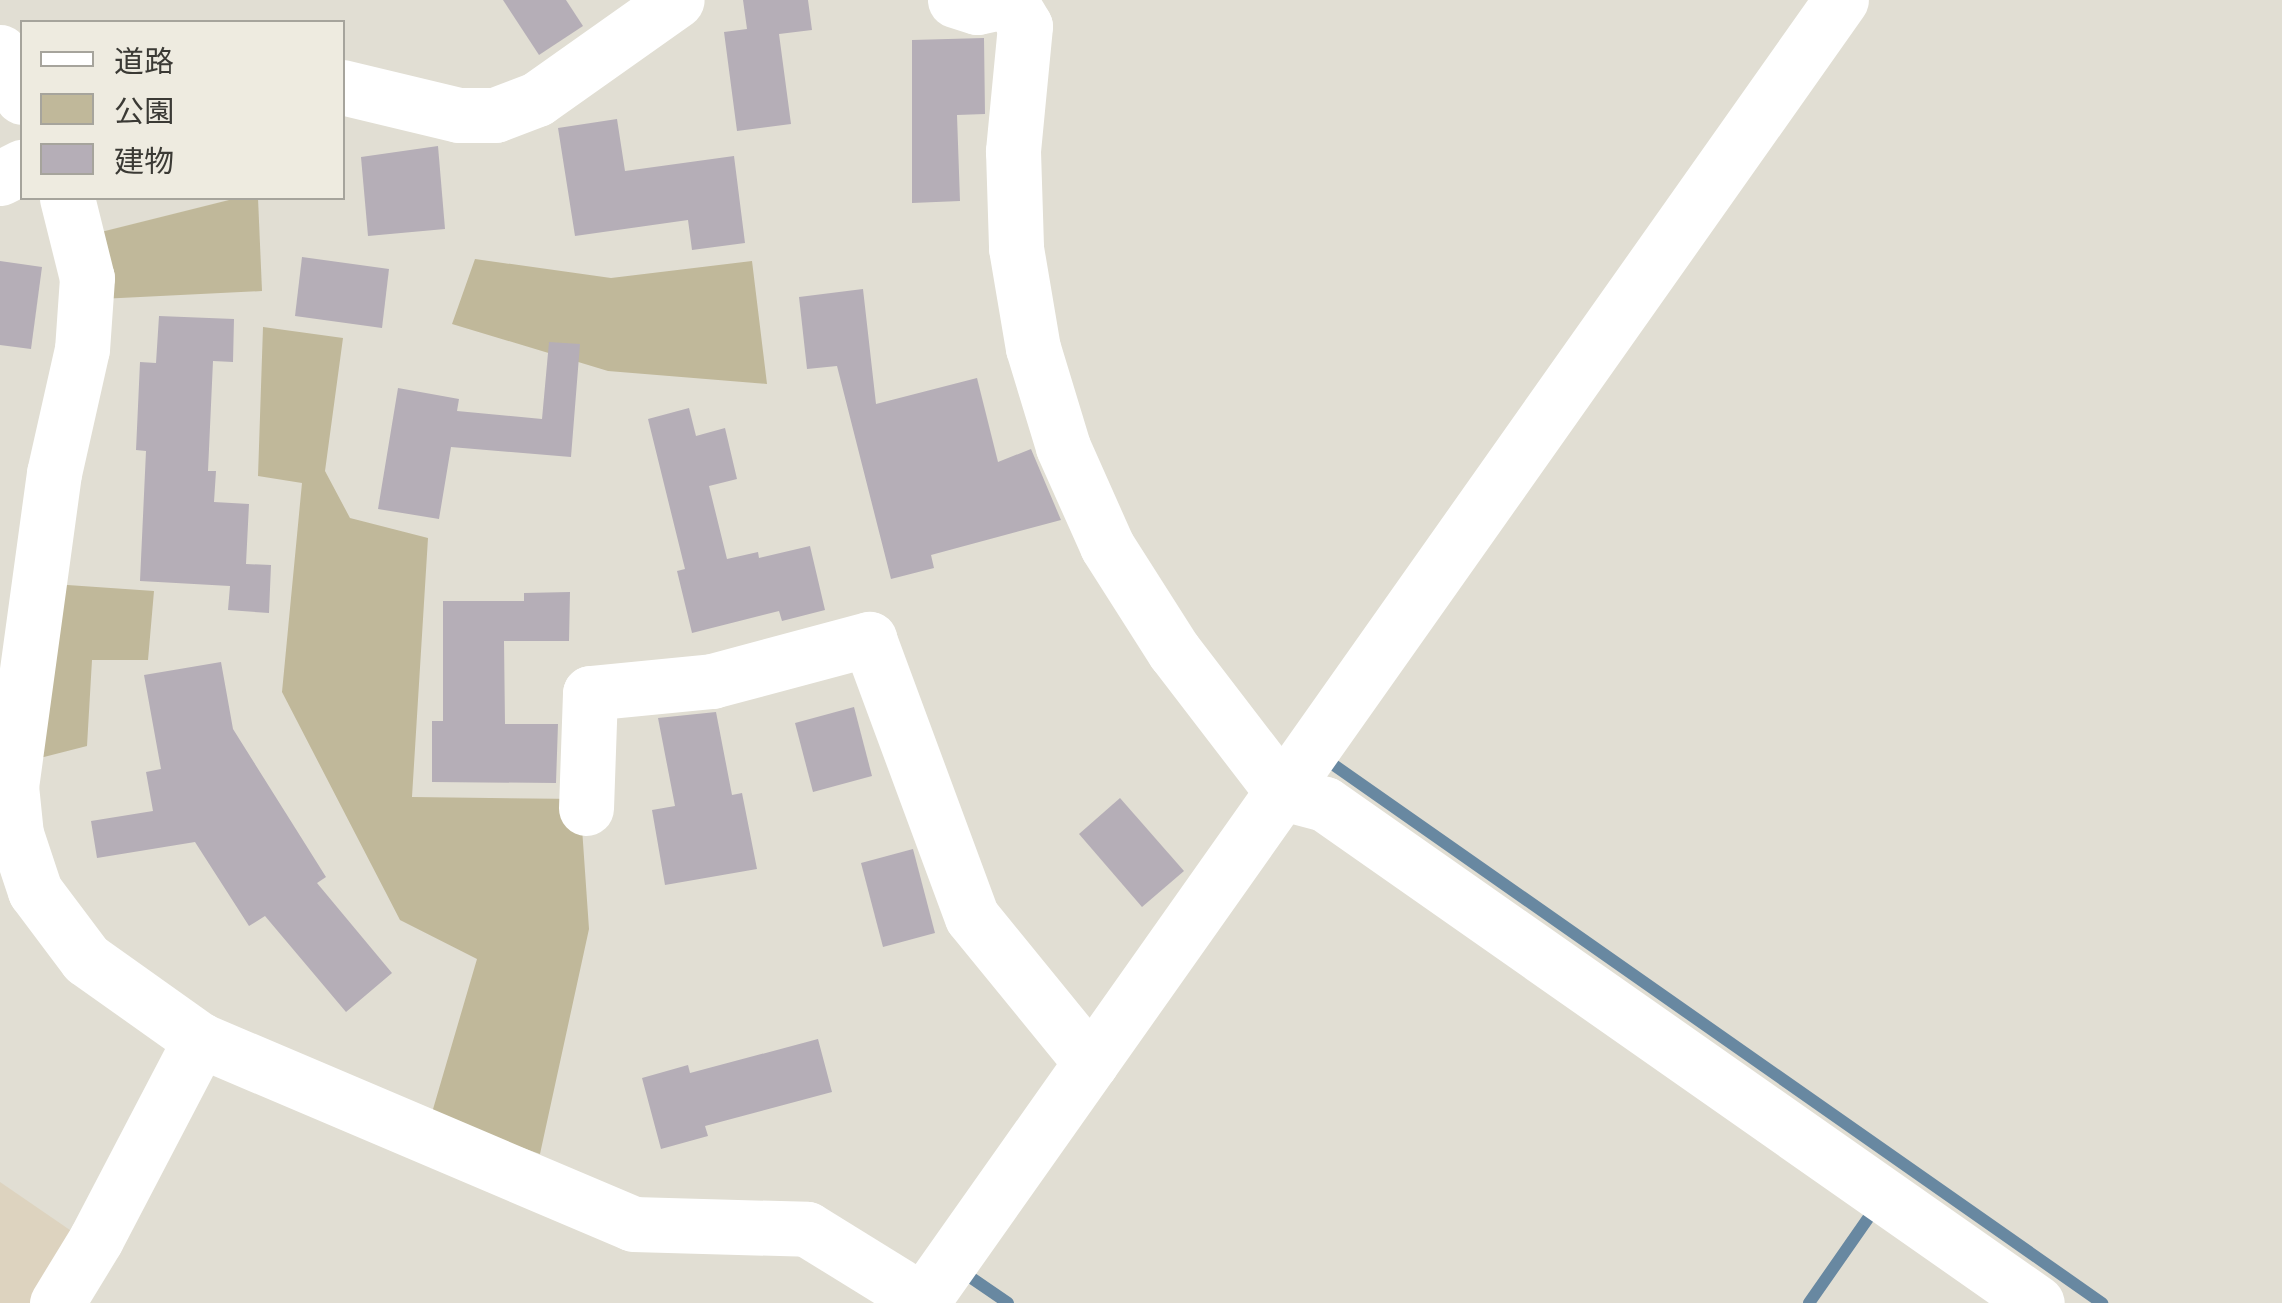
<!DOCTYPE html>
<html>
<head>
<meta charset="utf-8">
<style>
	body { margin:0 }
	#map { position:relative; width:2282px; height:1303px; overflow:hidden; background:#e1ded3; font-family:"Public Sans","Noto Sans JP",sans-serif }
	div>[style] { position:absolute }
	.commercial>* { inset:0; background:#ddd3bf }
	.green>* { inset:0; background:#c0b89a }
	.stream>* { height:12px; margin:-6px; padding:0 6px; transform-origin:6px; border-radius:6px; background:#6888a1 }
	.building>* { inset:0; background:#b5aeb7 }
	.minor>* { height:55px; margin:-27.5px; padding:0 27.5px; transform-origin:27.5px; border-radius:27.5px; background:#fff }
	span { translate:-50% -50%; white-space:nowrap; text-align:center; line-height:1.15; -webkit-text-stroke:9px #eeebe0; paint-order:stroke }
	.legend { position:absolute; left:20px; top:20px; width:325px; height:180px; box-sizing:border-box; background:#eeebe0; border:2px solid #a6a49c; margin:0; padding:12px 18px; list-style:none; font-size:30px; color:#3b3a35 }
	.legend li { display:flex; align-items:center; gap:20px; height:50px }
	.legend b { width:50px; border:2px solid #a6a49c }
</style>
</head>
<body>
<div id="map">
	<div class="commercial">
		<div style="clip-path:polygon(0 1182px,102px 1252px,71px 1303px,0 1303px)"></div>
	</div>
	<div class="green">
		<div style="clip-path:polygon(237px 198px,258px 198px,262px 291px,100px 299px,97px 233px)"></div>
		<div style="clip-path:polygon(475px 259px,611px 278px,752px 261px,767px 384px,608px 371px,452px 324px)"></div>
		<div style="clip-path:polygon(263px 327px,343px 338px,325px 471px,350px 518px,428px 538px,412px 797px,580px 799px,589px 929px,540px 1154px,431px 1116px,477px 959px,400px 920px,282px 692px,302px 483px,258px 476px)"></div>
		<div style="clip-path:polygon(53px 584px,154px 591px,148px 660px,92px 660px,87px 746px,40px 758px)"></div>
	</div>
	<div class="stream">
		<div style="left:1321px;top:756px;width:954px;rotate:35.01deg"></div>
		<div style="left:970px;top:1277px;width:46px;rotate:34.4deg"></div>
		<div style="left:1809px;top:1303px;width:117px;rotate:-55.1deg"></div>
	</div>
	<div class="building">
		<div style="clip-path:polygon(503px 0,566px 0,583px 26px,539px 55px)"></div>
		<div style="clip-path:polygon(743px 0,808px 0,812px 30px,779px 34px,791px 124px,737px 131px,724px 32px,747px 29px)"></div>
		<div style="clip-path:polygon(984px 38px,985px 114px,957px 115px,960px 201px,912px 203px,912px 40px)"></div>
		<div style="clip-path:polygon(617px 119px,625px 171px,734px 156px,745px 243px,692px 250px,688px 220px,575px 236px,558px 128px)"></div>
		<div style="clip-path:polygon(438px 146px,445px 229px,368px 236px,361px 157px)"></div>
		<div style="clip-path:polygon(302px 257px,389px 269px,382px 328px,295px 316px)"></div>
		<div style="clip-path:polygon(0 261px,42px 267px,31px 349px,0 345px)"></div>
		<div style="clip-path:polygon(863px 289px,876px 404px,977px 378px,998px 462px,1031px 449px,1061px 520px,931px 555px,934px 568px,891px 579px,837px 366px,807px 369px,799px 297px)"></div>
		<div style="clip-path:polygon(159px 316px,234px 319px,233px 362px,213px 361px,208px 471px,216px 471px,214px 502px,249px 504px,246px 564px,271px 565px,269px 613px,228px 610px,230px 586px,140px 581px,146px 451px,136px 450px,140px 362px,156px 363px)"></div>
		<div style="clip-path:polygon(549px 342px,580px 344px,571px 457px,451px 447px,439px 519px,378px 509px,398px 388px,459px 399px,457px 411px,542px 419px)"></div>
		<div style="clip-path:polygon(689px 408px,696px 436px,725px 428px,737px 479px,709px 486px,727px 559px,758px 552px,759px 558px,810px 546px,825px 610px,782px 621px,779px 611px,692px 633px,677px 571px,685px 569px,648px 419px)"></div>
		<div style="clip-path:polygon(570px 592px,569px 641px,504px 641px,505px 724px,558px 724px,556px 783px,432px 782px,432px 721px,443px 721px,443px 601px,524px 601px,524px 593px)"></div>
		<div style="clip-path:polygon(221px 662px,233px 729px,326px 877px,317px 883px,392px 973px,346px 1012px,265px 916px,249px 926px,195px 842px,97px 858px,91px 821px,153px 811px,146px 772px,161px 769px,144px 675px)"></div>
		<div style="clip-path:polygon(854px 707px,872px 776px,813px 792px,795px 723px)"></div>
		<div style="clip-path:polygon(716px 712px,732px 795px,742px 793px,757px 869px,665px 885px,652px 810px,675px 806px,658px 718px)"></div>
		<div style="clip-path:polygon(1120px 798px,1184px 871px,1142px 907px,1079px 834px)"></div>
		<div style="clip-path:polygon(913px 849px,935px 933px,883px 947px,861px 863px)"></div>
		<div style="clip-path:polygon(818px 1039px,832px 1092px,705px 1126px,708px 1136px,661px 1149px,642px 1078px,688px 1065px,690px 1073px)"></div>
	</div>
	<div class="minor">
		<div style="left:955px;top:0;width:23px;rotate:18deg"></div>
		<div style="left:977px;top:7px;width:34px;rotate:-12deg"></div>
		<div style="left:1010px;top:1px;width:29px;rotate:59deg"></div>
		<div style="left:1025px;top:26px;width:126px;rotate:95.5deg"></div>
		<div style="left:1013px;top:151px;width:97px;rotate:88.2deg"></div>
		<div style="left:1016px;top:248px;width:101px;rotate:80.4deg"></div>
		<div style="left:1033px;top:348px;width:103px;rotate:73.1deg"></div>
		<div style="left:1063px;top:447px;width:108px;rotate:66deg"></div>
		<div style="left:1107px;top:546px;width:125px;rotate:57.5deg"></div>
		<div style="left:1174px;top:651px;width:179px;rotate:52.5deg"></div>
		<div style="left:1283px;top:793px;width:43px;rotate:14.7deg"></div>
		<div style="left:1325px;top:804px;width:869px;rotate:35.02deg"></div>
		<div style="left:0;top:52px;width:50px;rotate:63.9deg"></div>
		<div style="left:342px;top:87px;width:120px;rotate:13.5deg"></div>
		<div style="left:459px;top:115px;width:36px"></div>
		<div style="left:495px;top:115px;width:45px;rotate:-20.9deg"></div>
		<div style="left:537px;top:99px;width:171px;rotate:-35.3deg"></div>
		<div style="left:0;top:178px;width:25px;rotate:-27deg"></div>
		<div style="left:67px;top:198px;width:82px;rotate:76deg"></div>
		<div style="left:87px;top:278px;width:71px;rotate:94deg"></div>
		<div style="left:82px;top:349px;width:127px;rotate:102.7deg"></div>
		<div style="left:54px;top:473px;width:316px;rotate:97.8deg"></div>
		<div style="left:11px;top:786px;width:48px;rotate:84.1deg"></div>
		<div style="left:16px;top:834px;width:60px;rotate:71.6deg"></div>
		<div style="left:35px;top:891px;width:85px;rotate:53.1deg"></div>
		<div style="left:86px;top:959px;width:140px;rotate:35.4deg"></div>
		<div style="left:200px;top:1040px;width:470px;rotate:23deg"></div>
		<div style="left:633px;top:1224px;width:174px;rotate:1.6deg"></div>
		<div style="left:807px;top:1229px;width:141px;rotate:31.7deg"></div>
		<div style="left:586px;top:808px;width:115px;rotate:-88deg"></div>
		<div style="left:590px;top:693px;width:123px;rotate:-5.6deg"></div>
		<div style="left:712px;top:681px;width:163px;rotate:-15deg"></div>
		<div style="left:869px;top:639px;width:296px;rotate:69.7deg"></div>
		<div style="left:972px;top:917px;width:188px;rotate:50.8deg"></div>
		<div style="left:57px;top:1303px;width:75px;rotate:-58.6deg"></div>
		<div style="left:96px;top:1239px;width:225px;rotate:-62.4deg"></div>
		<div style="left:921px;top:1303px;width:1595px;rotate:-54.78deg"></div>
	</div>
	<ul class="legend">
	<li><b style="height:12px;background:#fff"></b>道路</li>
	<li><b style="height:28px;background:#c0b89a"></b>公園</li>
	<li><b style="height:28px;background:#b5aeb7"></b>建物</li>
	</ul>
</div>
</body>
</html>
